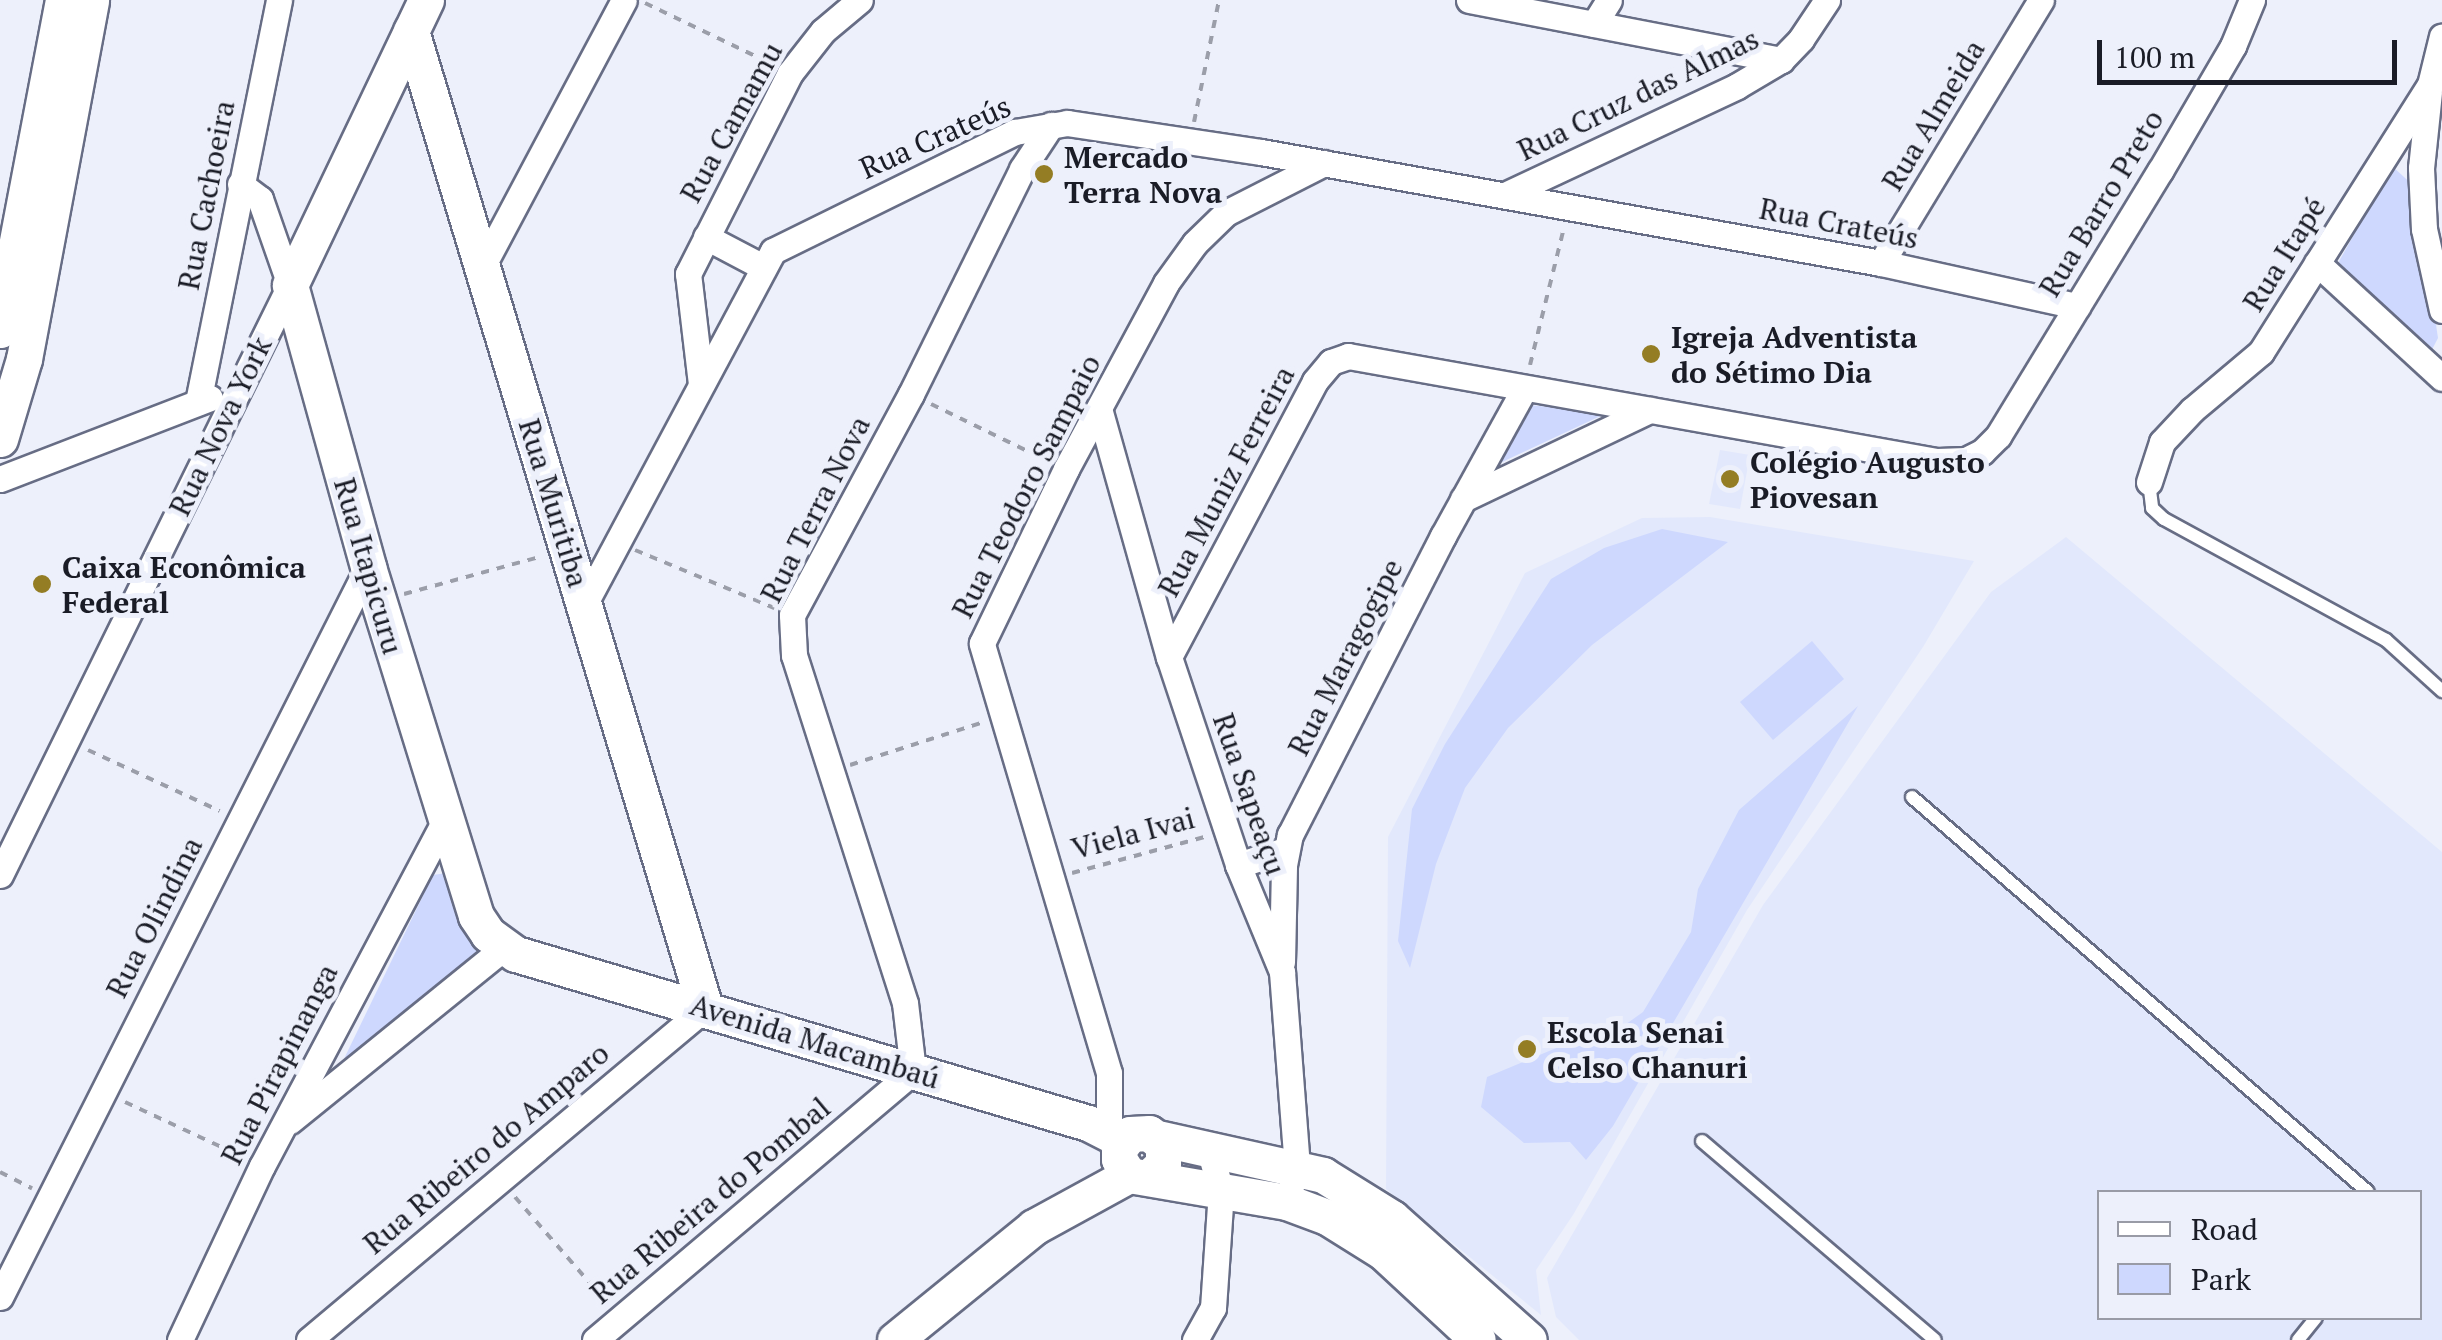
<!DOCTYPE html>
<html>
<head>
<meta charset="utf-8">
<style>
	body { margin:0 }
	#map { position:relative; width:2442px; height:1340px; overflow:hidden; background:#edf0fb; font-family:"PT Serif",serif }
	div>[style] { position:absolute }
	.built>* { inset:0; background:#e2e8fc }
	.green>* { inset:0; background:#ced8fe }
	.path>* { height:4px; margin-top:-2px; transform-origin:0; background:repeating-linear-gradient(90deg,#9b9ea9 0 8px,transparent 0 16px) }
	.roads { filter:drop-shadow(2px 0 #676d85) drop-shadow(-2px 0 #676d85) drop-shadow(0 2px #676d85) drop-shadow(0 -2px #676d85) }
	.lane>* { height:12px; margin:-6px; padding:0 6px; transform-origin:6px; border-radius:6px; background:#fff }
	.street>* { height:25px; margin:-12.5px; padding:0 12.5px; transform-origin:12.5px; border-radius:12.5px; background:#fff }
	.secondary>* { height:35px; margin:-17.5px; padding:0 17.5px; transform-origin:17.5px; border-radius:17.5px; background:#fff }
	.dots>* { width:28px; height:28px; translate:-50% -50%; box-sizing:border-box; border:5px solid #edf0fb; border-radius:50% }
	span { translate:-50% -50%; white-space:nowrap; text-align:center; line-height:1.15; -webkit-text-stroke:10px #edf0fb; paint-order:stroke }
	.street-label { font-size:30px; color:#1a1c26 }
	.poi-label { font-size:30px; color:#1a1c26; font-weight:700 }
	.left { translate:0 -50%; text-align:left }
	.legend { position:absolute; left:2097px; top:1190px; width:325px; height:130px; box-sizing:border-box; background:#edf0fb; border:2px solid #999ba6; margin:0; padding:12px 18px; list-style:none; font-size:30px; color:#1a1c26 }
	.legend li { display:flex; align-items:center; gap:20px; height:50px }
	.legend b { width:50px; border:2px solid #999ba6 }
	.scale { position:absolute; left:2097px; top:40px; width:300px; height:45px; box-sizing:border-box; border:5px solid #1a1c26; border-top:0; padding-left:12px; font-size:30px; line-height:35px; white-space:nowrap; color:#1a1c26; -webkit-text-stroke:8px #edf0fb; paint-order:stroke }
</style>
</head>
<body>
<div id="map">
	<div class="built">
		<div style="clip-path:polygon(1720px 450px,1750px 455px,1740px 509px,1709px 504px)"></div>
		<div style="clip-path:polygon(1710px 517px,1974px 561px,1923px 647px,1747px 910px,1573px 1215px,1536px 1270px,1541px 1315px,1386px 1189px,1388px 837px,1525px 573px,1642px 518px)"></div>
		<div style="clip-path:polygon(evenodd,2066px 537px,2442px 852px,2442px 1340px,1579px 1340px,1556px 1317px,1547px 1278px,1763px 905px,1991px 592px,2066px 537px,2100px 1192px,2420px 1192px,2420px 1318px,2100px 1318px,2100px 1192px)"></div>
	</div>
	<div class="green">
		<div style="clip-path:polygon(2392px 166px,2416px 188px,2438px 338px,2420px 373px,2327px 283px)"></div>
		<div style="clip-path:polygon(1528px 405px,1609px 412px,1500px 463px)"></div>
		<div style="clip-path:polygon(1662px 529px,1728px 542px,1592px 645px,1508px 728px,1465px 788px,1436px 864px,1410px 968px,1398px 941px,1412px 809px,1445px 744px,1551px 579px,1604px 548px)"></div>
		<div style="clip-path:polygon(1812px 641px,1844px 679px,1773px 740px,1740px 702px)"></div>
		<div style="clip-path:polygon(1858px 706px,1613px 1126px,1586px 1160px,1570px 1142px,1524px 1143px,1481px 1107px,1487px 1077px,1573px 1041px,1622px 1027px,1643px 1012px,1691px 932px,1698px 889px,1739px 810px)"></div>
		<div style="clip-path:polygon(447px 873px,457px 880px,481px 952px,341px 1065px,433px 875px)"></div>
	</div>
	<div class="path">
		<div style="left:645px;top:3px;width:141px;rotate:25.7deg"></div>
		<div style="left:1194px;top:122px;width:125px;rotate:-78.4deg"></div>
		<div style="left:1530px;top:365px;width:141px;rotate:-76.1deg"></div>
		<div style="left:931px;top:404px;width:130px;rotate:26deg"></div>
		<div style="left:635px;top:550px;width:151px;rotate:22.6deg"></div>
		<div style="left:404px;top:594px;width:140px;rotate:-15.3deg"></div>
		<div style="left:88px;top:750px;width:145px;rotate:24.8deg"></div>
		<div style="left:850px;top:765px;width:141px;rotate:-17.8deg"></div>
		<div style="left:1072px;top:873px;width:141px;rotate:-15.2deg"></div>
		<div style="left:125px;top:1102px;width:130px;rotate:25deg"></div>
		<div style="left:0;top:1172px;width:36px;rotate:27deg"></div>
		<div style="left:515px;top:1197px;width:140px;rotate:49deg"></div>
	</div>
	<div class="roads">
		<div class="lane">
			<div style="left:2149px;top:482px;width:26px;rotate:83deg"></div>
			<div style="left:2152px;top:508px;width:16px;rotate:43deg"></div>
			<div style="left:2164px;top:519px;width:253px;rotate:28.6deg"></div>
			<div style="left:2386px;top:640px;width:76px;rotate:42.3deg"></div>
			<div style="left:1912px;top:797px;width:603px;rotate:40.9deg"></div>
			<div style="left:1702px;top:1141px;width:306px;rotate:40.5deg"></div>
			<div style="left:2298px;top:1340px;width:28px;rotate:-51deg"></div>
		</div>
		<div class="street">
			<div style="left:1469px;top:0;width:318px;rotate:10.9deg"></div>
			<div style="left:1594px;top:24px;width:28px;rotate:-58deg"></div>
			<div style="left:2429px;top:92px;width:76px;rotate:96deg"></div>
			<div style="left:2421px;top:168px;width:61px;rotate:87.2deg"></div>
			<div style="left:2424px;top:229px;width:83px;rotate:77.5deg"></div>
			<div style="left:1509px;top:193px;width:252px;rotate:-25.1deg"></div>
			<div style="left:1737px;top:86px;width:51px;rotate:-30.6deg"></div>
			<div style="left:1781px;top:60px;width:29px;rotate:-46deg"></div>
			<div style="left:1801px;top:39px;width:47px;rotate:-56.3deg"></div>
			<div style="left:706px;top:237px;width:62px;rotate:27.8deg"></div>
			<div style="left:1881px;top:263px;width:308px;rotate:-58.7deg"></div>
			<div style="left:2317px;top:263px;width:170px;rotate:42.6deg"></div>
			<div style="left:482px;top:267px;width:302px;rotate:-62deg"></div>
			<div style="left:701px;top:384px;width:111px;rotate:-96.7deg"></div>
			<div style="left:688px;top:274px;width:225px;rotate:-63.1deg"></div>
			<div style="left:790px;top:73px;width:53px;rotate:-51.8deg"></div>
			<div style="left:823px;top:31px;width:48px;rotate:-40deg"></div>
			<div style="left:198px;top:402px;width:410px;rotate:-78.6deg"></div>
			<div style="left:1100px;top:412px;width:255px;rotate:74.3deg"></div>
			<div style="left:1169px;top:657px;width:219px;rotate:71.6deg"></div>
			<div style="left:1238px;top:865px;width:116px;rotate:67.6deg"></div>
			<div style="left:1282px;top:972px;width:195px;rotate:85.6deg"></div>
			<div style="left:1297px;top:1166px;width:18px;rotate:106deg"></div>
			<div style="left:0;top:479px;width:225px;rotate:-21.1deg"></div>
			<div style="left:2149px;top:482px;width:42px;rotate:-72deg"></div>
			<div style="left:2162px;top:442px;width:44px;rotate:-46.8deg"></div>
			<div style="left:2192px;top:410px;width:90px;rotate:-40deg"></div>
			<div style="left:2261px;top:352px;width:316px;rotate:-57.7deg"></div>
			<div style="left:2430px;top:85px;width:50px;rotate:-76.2deg"></div>
			<div style="left:1463px;top:499px;width:207px;rotate:-25.5deg"></div>
			<div style="left:585px;top:603px;width:399px;rotate:-61.9deg"></div>
			<div style="left:773px;top:251px;width:270px;rotate:-26.2deg"></div>
			<div style="left:1015px;top:132px;width:53px;rotate:-9.8deg"></div>
			<div style="left:1067px;top:123px;width:196px;rotate:8.5deg"></div>
			<div style="left:1261px;top:152px;width:630px;rotate:10.15deg"></div>
			<div style="left:1881px;top:263px;width:201px;rotate:12.4deg"></div>
			<div style="left:1169px;top:657px;width:312px;rotate:-62.1deg"></div>
			<div style="left:1315px;top:381px;width:25px;rotate:-50deg"></div>
			<div style="left:1331px;top:362px;width:18px;rotate:-19deg"></div>
			<div style="left:1348px;top:356px;width:598px;rotate:10.11deg"></div>
			<div style="left:1937px;top:461px;width:29px;rotate:-2deg"></div>
			<div style="left:1966px;top:460px;width:18px;rotate:-27deg"></div>
			<div style="left:1982px;top:452px;width:23px;rotate:-45deg"></div>
			<div style="left:1998px;top:436px;width:311px;rotate:-58.6deg"></div>
			<div style="left:2160px;top:171px;width:145px;rotate:-59.7deg"></div>
			<div style="left:2233px;top:46px;width:50px;rotate:-67.6deg"></div>
			<div style="left:1238px;top:865px;width:49px;rotate:-17.7deg"></div>
			<div style="left:0;top:875px;width:657px;rotate:-63.82deg"></div>
			<div style="left:290px;top:285px;width:91px;rotate:-109.2deg"></div>
			<div style="left:260px;top:199px;width:25px;rotate:-143deg"></div>
			<div style="left:1282px;top:962px;width:97px;rotate:-88.8deg"></div>
			<div style="left:1284px;top:865px;width:31px;rotate:-79deg"></div>
			<div style="left:1290px;top:835px;width:336px;rotate:-62.9deg"></div>
			<div style="left:1443px;top:536px;width:168px;rotate:-61.1deg"></div>
			<div style="left:290px;top:1121px;width:275px;rotate:-39deg"></div>
			<div style="left:1109px;top:1131px;width:58px;rotate:-90deg"></div>
			<div style="left:1109px;top:1073px;width:448px;rotate:-106.5deg"></div>
			<div style="left:982px;top:643px;width:193px;rotate:-64.2deg"></div>
			<div style="left:1066px;top:469px;width:211px;rotate:-61.7deg"></div>
			<div style="left:1166px;top:283px;width:49px;rotate:-54.1deg"></div>
			<div style="left:1195px;top:243px;width:43px;rotate:-44.1deg"></div>
			<div style="left:1226px;top:213px;width:110px;rotate:-27deg"></div>
			<div style="left:0;top:1297px;width:818px;rotate:-63.25deg"></div>
			<div style="left:180px;top:1340px;width:192px;rotate:-64.8deg"></div>
			<div style="left:262px;top:1166px;width:389px;rotate:-62.1deg"></div>
			<div style="left:309px;top:1340px;width:517px;rotate:-39.98deg"></div>
			<div style="left:595px;top:1340px;width:417px;rotate:-40.2deg"></div>
			<div style="left:913px;top:1071px;width:68px;rotate:-96.7deg"></div>
			<div style="left:905px;top:1003px;width:365px;rotate:-107.7deg"></div>
			<div style="left:794px;top:655px;width:40px;rotate:-92.9deg"></div>
			<div style="left:792px;top:615px;width:251px;rotate:-61.7deg"></div>
			<div style="left:911px;top:394px;width:251px;rotate:-63.7deg"></div>
			<div style="left:1022px;top:169px;width:53px;rotate:-56.6deg"></div>
			<div style="left:1195px;top:1340px;width:37px;rotate:-61deg"></div>
			<div style="left:1213px;top:1308px;width:117px;rotate:-86.1deg"></div>
			<div style="left:1221px;top:1191px;width:41px;rotate:-105.8deg"></div>
		</div>
		<div class="secondary">
			<div style="left:426px;top:0;width:316px;rotate:115.5deg"></div>
			<div style="left:290px;top:285px;width:293px;rotate:74.5deg"></div>
			<div style="left:368px;top:567px;width:365px;rotate:72.8deg"></div>
			<div style="left:476px;top:916px;width:22px;rotate:56deg"></div>
			<div style="left:488px;top:934px;width:34px;rotate:36deg"></div>
			<div style="left:516px;top:954px;width:596px;rotate:16.46deg"></div>
			<div style="left:1088px;top:1123px;width:39px;rotate:27deg"></div>
			<div style="left:411px;top:31px;width:1020px;rotate:73.25deg"></div>
			<div style="left:0;top:330px;width:336px;rotate:-79.2deg"></div>
			<div style="left:0;top:439px;width:84px;rotate:-73.3deg"></div>
			<div style="left:24px;top:359px;width:365px;rotate:-79.4deg"></div>
			<div style="left:1158px;top:1138px;width:169px;rotate:12.6deg"></div>
			<div style="left:1323px;top:1175px;width:81px;rotate:31.9deg"></div>
			<div style="left:1392px;top:1218px;width:183px;rotate:41.7deg"></div>
			<div style="left:1149px;top:1177px;width:19px;rotate:-43deg"></div>
			<div style="left:1163px;top:1164px;width:19px;rotate:-90deg"></div>
			<div style="left:1163px;top:1145px;width:18px;rotate:-139deg"></div>
			<div style="left:1149px;top:1133px;width:19px;rotate:177deg"></div>
			<div style="left:1130px;top:1134px;width:19px;rotate:126deg"></div>
			<div style="left:1119px;top:1149px;width:10px;rotate:90deg"></div>
			<div style="left:1119px;top:1159px;width:19px;rotate:58deg"></div>
			<div style="left:1129px;top:1175px;width:160px;rotate:9.7deg"></div>
			<div style="left:1287px;top:1202px;width:43px;rotate:20.6deg"></div>
			<div style="left:1327px;top:1217px;width:66px;rotate:32deg"></div>
			<div style="left:1383px;top:1252px;width:129px;rotate:42.8deg"></div>
			<div style="left:895px;top:1340px;width:179px;rotate:-39.1deg"></div>
			<div style="left:1034px;top:1227px;width:108px;rotate:-28.7deg"></div>
		</div>
	</div>
	<div class="dots">
		<div style="left:1044px;top:174px;background:#947d24"></div>
		<div style="left:1651px;top:354px;background:#947d24"></div>
		<div style="left:1730px;top:479px;background:#947d24"></div>
		<div style="left:42px;top:584px;background:#947d24"></div>
		<div style="left:1527px;top:1049px;background:#947d24"></div>
	</div>
	<div class="street-label">
		<span style="left:1638px;top:94px;rotate:-26deg">Rua Cruz das Almas</span>
		<span style="left:1933px;top:115px;rotate:-59deg">Rua Almeida</span>
		<span style="left:731px;top:122px;rotate:-61deg">Rua Camamu</span>
		<span style="left:935px;top:137px;rotate:-24deg">Rua Crateús</span>
		<span style="left:206px;top:195px;rotate:-79deg">Rua Cachoeira</span>
		<span style="left:2101px;top:203px;rotate:-59deg">Rua Barro Preto</span>
		<span style="left:1839px;top:223px;rotate:11deg">Rua Crateús</span>
		<span style="left:2284px;top:254px;rotate:-58deg">Rua Itapé</span>
		<span style="left:220px;top:426px;rotate:-64deg">Rua Nova York</span>
		<span style="left:1226px;top:481px;rotate:-62deg">Rua Muniz Ferreira</span>
		<span style="left:1026px;top:486px;rotate:-63deg">Rua Teodoro Sampaio</span>
		<span style="left:554px;top:503px;rotate:73deg">Rua Muritiba</span>
		<span style="left:815px;top:509px;rotate:-63deg">Rua Terra Nova</span>
		<span style="left:369px;top:566px;rotate:74deg">Rua Itapicuru</span>
		<span style="left:1345px;top:657px;rotate:-63deg">Rua Maragogipe</span>
		<span style="left:1250px;top:794px;rotate:71deg">Rua Sapeaçu</span>
		<span style="left:1133px;top:833px;rotate:-15deg">Viela Ivai</span>
		<span style="left:154px;top:917px;rotate:-63deg">Rua Olindina</span>
		<span style="left:815px;top:1041px;rotate:17deg">Avenida Macambaú</span>
		<span style="left:279px;top:1064px;rotate:-63deg">Rua Pirapinanga</span>
		<span style="left:486px;top:1148px;rotate:-40deg">Rua Ribeiro do Amparo</span>
		<span style="left:710px;top:1200px;rotate:-40deg">Rua Ribeira do Pombal</span>
	</div>
	<div class="poi-label">
		<span class="left" style="left:1064px;top:174px">Mercado<br>Terra Nova</span>
		<span class="left" style="left:1671px;top:354px">Igreja Adventista<br>do Sétimo Dia</span>
		<span class="left" style="left:1750px;top:479px">Colégio Augusto<br>Piovesan</span>
		<span class="left" style="left:62px;top:584px">Caixa Econômica<br>Federal</span>
		<span class="left" style="left:1547px;top:1049px">Escola Senai<br>Celso Chanuri</span>
	</div>
	<ul class="legend">
	<li><b style="height:12px;background:#fff"></b>Road</li>
	<li><b style="height:28px;background:#ced8fe"></b>Park</li>
	</ul>
	<div class="scale">100 m</div>
</div>
</body>
</html>
